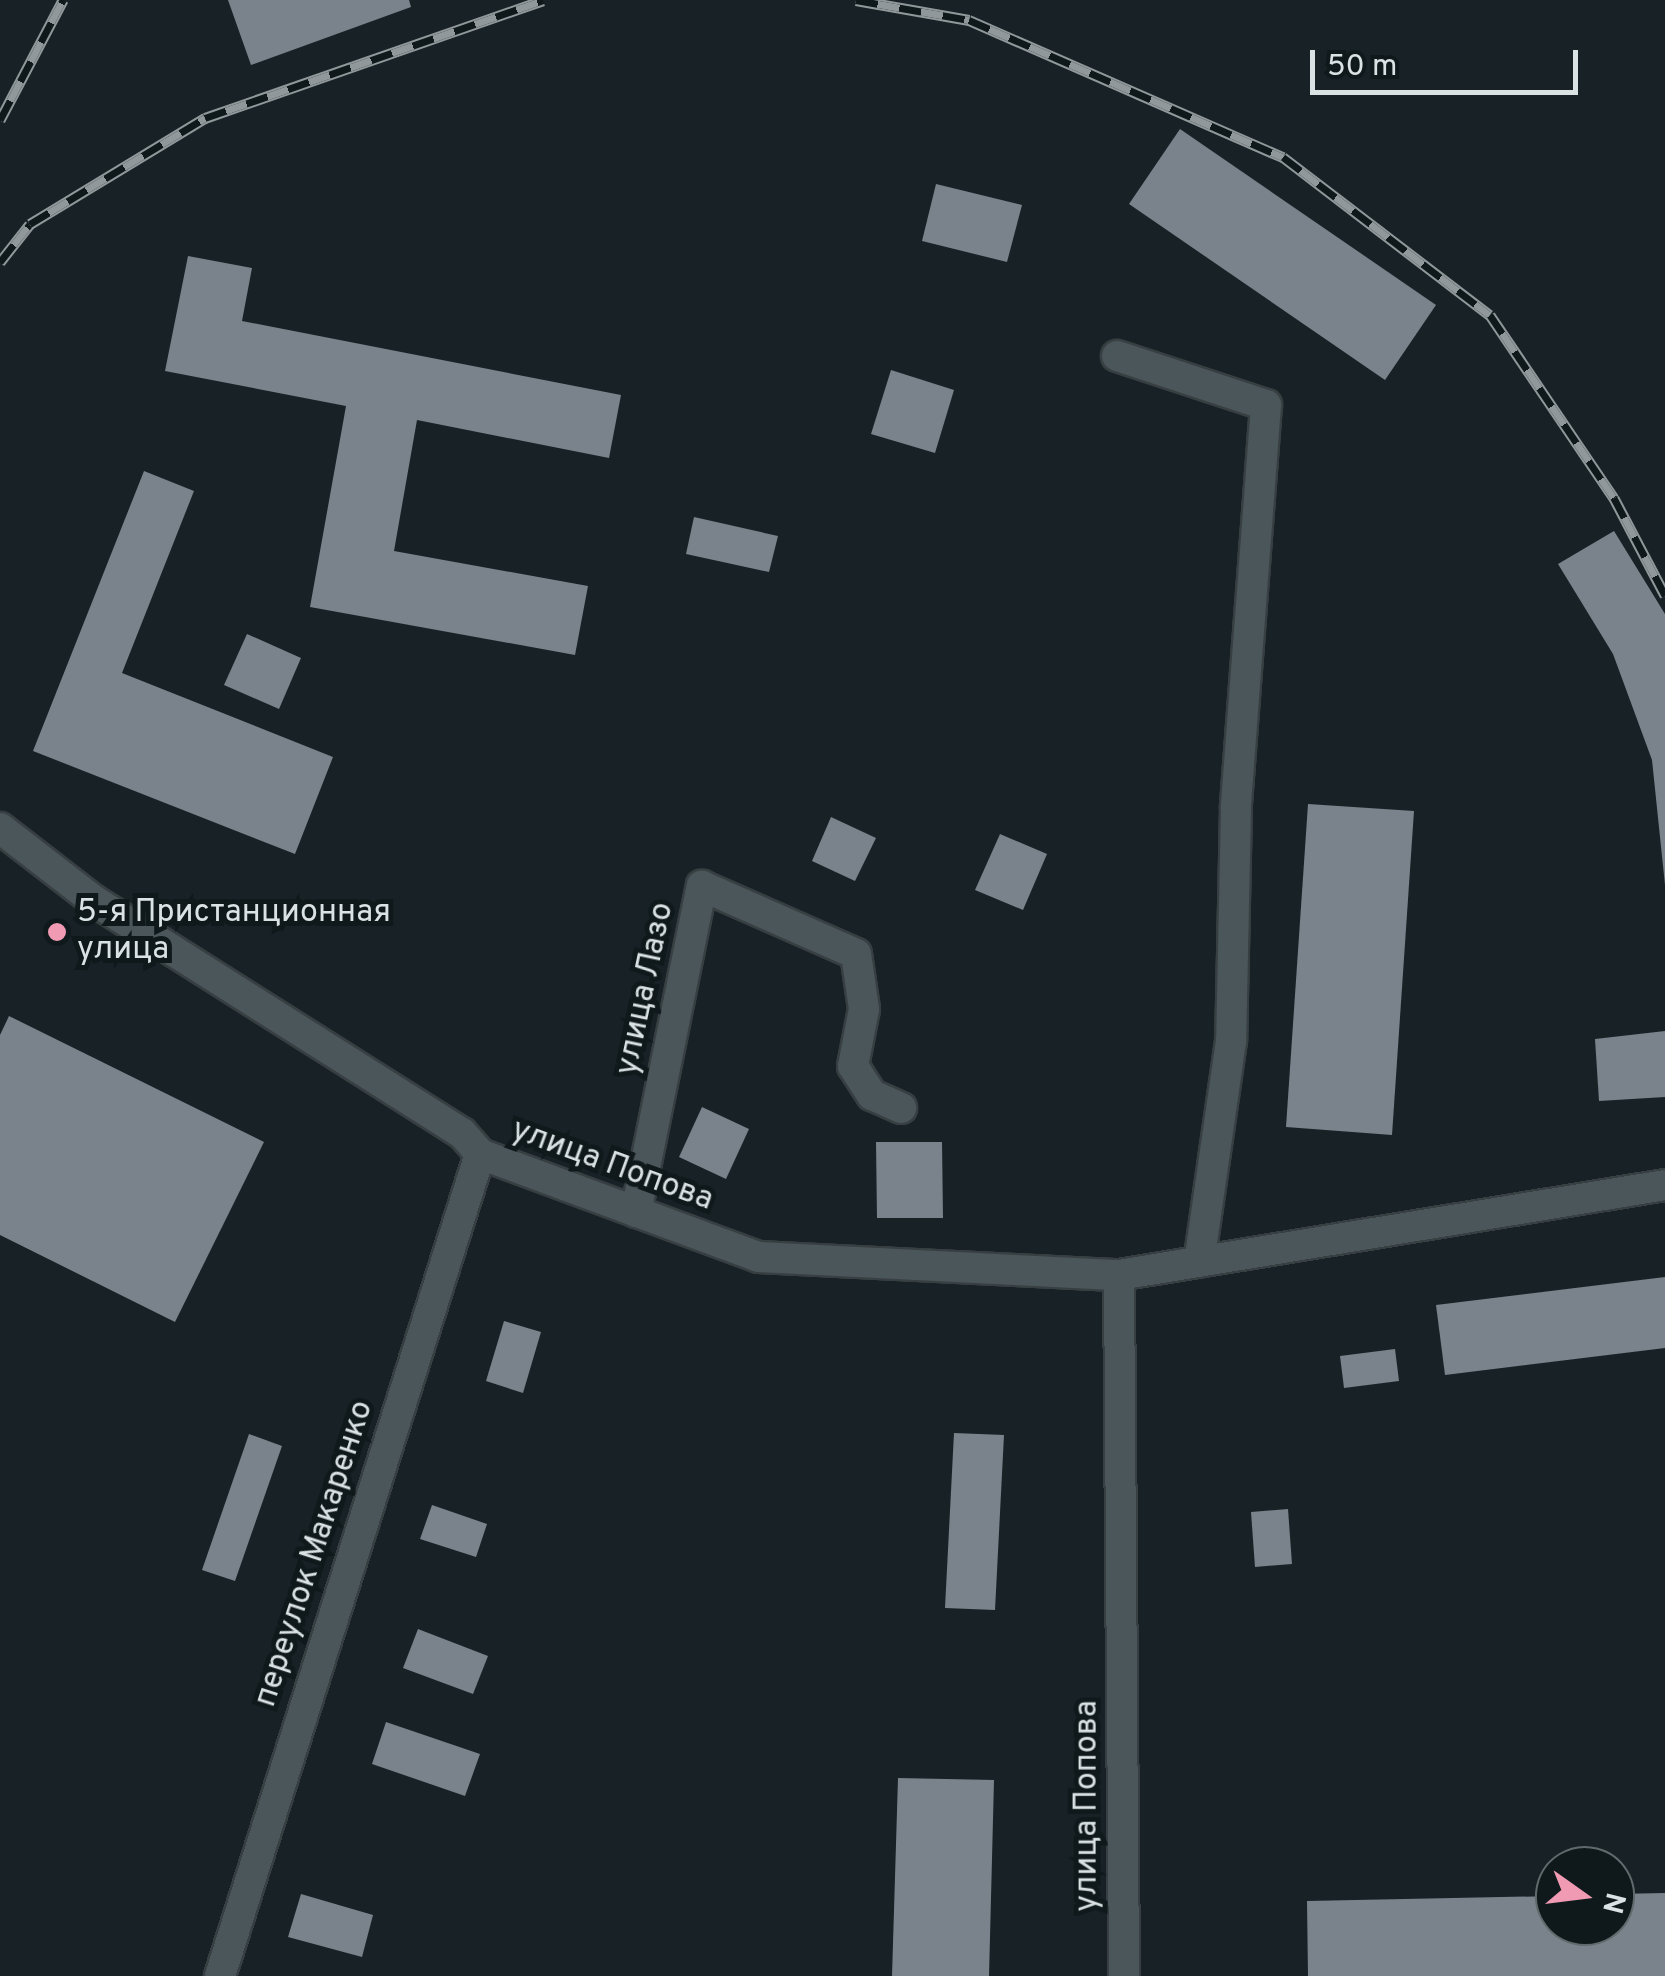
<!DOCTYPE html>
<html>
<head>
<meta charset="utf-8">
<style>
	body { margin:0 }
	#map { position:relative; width:1665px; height:1976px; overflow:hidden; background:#182226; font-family:Overpass,sans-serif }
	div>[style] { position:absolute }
	.building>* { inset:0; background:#7a828b }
	.roads { filter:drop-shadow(2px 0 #383f42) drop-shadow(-2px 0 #383f42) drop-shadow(0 2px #383f42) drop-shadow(0 -2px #383f42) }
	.minor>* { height:30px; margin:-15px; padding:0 15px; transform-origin:15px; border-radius:15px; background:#4b565a }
	.rail>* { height:11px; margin-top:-5.5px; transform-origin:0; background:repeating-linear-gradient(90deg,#0f191c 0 22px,#90989b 0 44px); box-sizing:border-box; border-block:2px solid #90989b }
	.dots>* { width:28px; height:28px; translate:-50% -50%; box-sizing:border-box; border:5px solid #0f191c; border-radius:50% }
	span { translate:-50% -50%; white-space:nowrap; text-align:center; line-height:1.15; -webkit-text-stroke:10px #0f191c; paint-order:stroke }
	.poi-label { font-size:32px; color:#dbe2e4 }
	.left { translate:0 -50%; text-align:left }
	.street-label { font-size:32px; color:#dbe2e4 }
	.north { position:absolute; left:1535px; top:1846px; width:100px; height:100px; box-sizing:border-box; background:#0f191c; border:2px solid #61696c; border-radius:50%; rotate:104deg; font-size:28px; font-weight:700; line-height:40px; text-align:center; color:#dbe2e4 }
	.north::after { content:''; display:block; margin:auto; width:35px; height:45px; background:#f19ab4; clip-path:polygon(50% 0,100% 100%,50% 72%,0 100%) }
	.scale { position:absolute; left:1310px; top:50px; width:268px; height:45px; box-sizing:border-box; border:5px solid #dbe2e4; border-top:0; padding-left:12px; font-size:30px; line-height:35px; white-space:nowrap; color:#dbe2e4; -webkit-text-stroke:8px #0f191c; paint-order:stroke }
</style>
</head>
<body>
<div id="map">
	<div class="building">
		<div style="clip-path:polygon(228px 0,409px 0,411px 7px,251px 65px)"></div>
		<div style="clip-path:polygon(1180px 129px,1436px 305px,1385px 380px,1129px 204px)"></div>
		<div style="clip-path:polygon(936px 184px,1022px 205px,1007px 262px,922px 241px)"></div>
		<div style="clip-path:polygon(188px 256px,252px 268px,242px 321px,621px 395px,609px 458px,417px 420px,394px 551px,588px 586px,575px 655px,310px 607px,346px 406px,165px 371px)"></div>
		<div style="clip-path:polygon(891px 370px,954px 390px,935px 453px,871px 434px)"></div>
		<div style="clip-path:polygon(144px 471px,194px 491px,122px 673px,333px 757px,295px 854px,33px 751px)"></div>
		<div style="clip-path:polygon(694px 517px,778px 536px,769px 572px,686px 554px)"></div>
		<div style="clip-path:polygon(1614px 531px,1665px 614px,1665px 885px,1652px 760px,1613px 654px,1558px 564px)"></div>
		<div style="clip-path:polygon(247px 634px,301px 658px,279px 709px,224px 685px)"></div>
		<div style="clip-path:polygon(1308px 804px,1414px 811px,1392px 1135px,1286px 1127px)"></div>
		<div style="clip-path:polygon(831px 817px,876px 838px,855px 881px,812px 861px)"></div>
		<div style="clip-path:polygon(1000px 834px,1047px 854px,1023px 910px,975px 890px)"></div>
		<div style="clip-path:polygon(9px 1016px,264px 1142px,175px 1322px,0 1235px,0 1035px)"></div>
		<div style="clip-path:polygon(1665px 1031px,1665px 1097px,1599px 1101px,1595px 1039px)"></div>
		<div style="clip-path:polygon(702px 1107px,749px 1129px,726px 1179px,679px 1157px)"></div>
		<div style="clip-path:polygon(876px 1142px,942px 1142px,943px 1218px,877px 1218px)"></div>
		<div style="clip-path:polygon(1665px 1277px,1665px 1348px,1445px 1375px,1436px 1305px)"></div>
		<div style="clip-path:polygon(504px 1321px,541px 1332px,523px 1393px,486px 1381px)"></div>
		<div style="clip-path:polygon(1395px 1349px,1399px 1381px,1344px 1388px,1340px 1356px)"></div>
		<div style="clip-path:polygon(954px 1433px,1004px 1435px,995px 1610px,945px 1608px)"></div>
		<div style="clip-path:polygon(249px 1434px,282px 1446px,235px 1581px,202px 1570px)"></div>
		<div style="clip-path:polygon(432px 1505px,487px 1524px,476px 1557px,420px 1539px)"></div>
		<div style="clip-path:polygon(1288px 1509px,1292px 1564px,1255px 1567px,1251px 1512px)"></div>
		<div style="clip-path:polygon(418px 1629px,488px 1656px,473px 1694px,403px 1668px)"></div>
		<div style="clip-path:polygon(386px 1722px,480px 1754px,465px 1796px,372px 1764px)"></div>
		<div style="clip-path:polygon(898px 1778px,994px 1780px,989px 1976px,892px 1976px)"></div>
		<div style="clip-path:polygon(1665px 1893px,1665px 1976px,1308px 1976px,1307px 1901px,1555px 1896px,1555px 1926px,1615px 1926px,1615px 1894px)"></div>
		<div style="clip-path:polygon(301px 1894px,373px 1915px,362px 1957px,288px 1937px)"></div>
	</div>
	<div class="roads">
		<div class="minor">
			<div style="left:1117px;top:356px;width:157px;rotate:18.2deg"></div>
			<div style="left:1266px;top:405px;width:404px;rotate:94.3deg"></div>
			<div style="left:1236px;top:808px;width:233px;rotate:91.2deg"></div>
			<div style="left:1231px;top:1041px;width:223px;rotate:98.2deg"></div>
			<div style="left:0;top:828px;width:118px;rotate:37.7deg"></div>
			<div style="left:93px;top:900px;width:436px;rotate:32.3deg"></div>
			<div style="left:462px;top:1133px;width:28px;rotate:49deg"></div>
			<div style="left:480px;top:1154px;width:297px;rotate:20.3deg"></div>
			<div style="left:759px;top:1257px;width:360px;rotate:2.9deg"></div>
			<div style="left:1119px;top:1275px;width:553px;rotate:-9.36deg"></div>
			<div style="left:636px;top:1212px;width:333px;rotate:-78.6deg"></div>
			<div style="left:702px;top:886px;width:168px;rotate:23.8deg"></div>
			<div style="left:856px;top:954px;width:56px;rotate:81.7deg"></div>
			<div style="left:864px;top:1009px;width:58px;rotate:100.9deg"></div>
			<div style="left:853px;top:1066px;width:35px;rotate:57deg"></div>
			<div style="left:872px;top:1095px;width:32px;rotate:24deg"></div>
			<div style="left:1119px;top:1275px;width:701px;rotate:89.59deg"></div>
			<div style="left:220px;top:1976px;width:862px;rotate:-72.45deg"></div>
		</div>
	</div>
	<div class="rail">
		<div style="left:856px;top:0;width:115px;rotate:10deg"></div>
		<div style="left:969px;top:20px;width:343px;rotate:23.6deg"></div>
		<div style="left:1283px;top:157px;width:260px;rotate:37.4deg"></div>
		<div style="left:1490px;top:315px;width:221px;rotate:55.9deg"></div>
		<div style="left:1614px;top:498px;width:110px;rotate:62.3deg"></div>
		<div style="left:0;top:120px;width:136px;rotate:-62.3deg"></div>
		<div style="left:0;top:262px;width:48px;rotate:-51.7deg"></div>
		<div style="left:30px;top:224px;width:205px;rotate:-31.2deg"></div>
		<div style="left:205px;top:118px;width:358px;rotate:-19.2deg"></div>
	</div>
	<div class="dots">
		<div style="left:57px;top:932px;background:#f19ab4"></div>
	</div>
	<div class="poi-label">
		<span class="left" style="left:77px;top:932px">5-я Пристанционная<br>улица</span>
	</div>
	<div class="street-label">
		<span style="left:646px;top:989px;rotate:-78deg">улица Лазо</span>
		<span style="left:612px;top:1166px;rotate:20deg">улица Попова</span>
		<span style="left:315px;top:1554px;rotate:-72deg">переулок Макаренко</span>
		<span style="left:1088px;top:1806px;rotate:-90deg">улица Попова</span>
	</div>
	<div class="north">N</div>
	<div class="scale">50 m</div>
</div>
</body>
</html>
